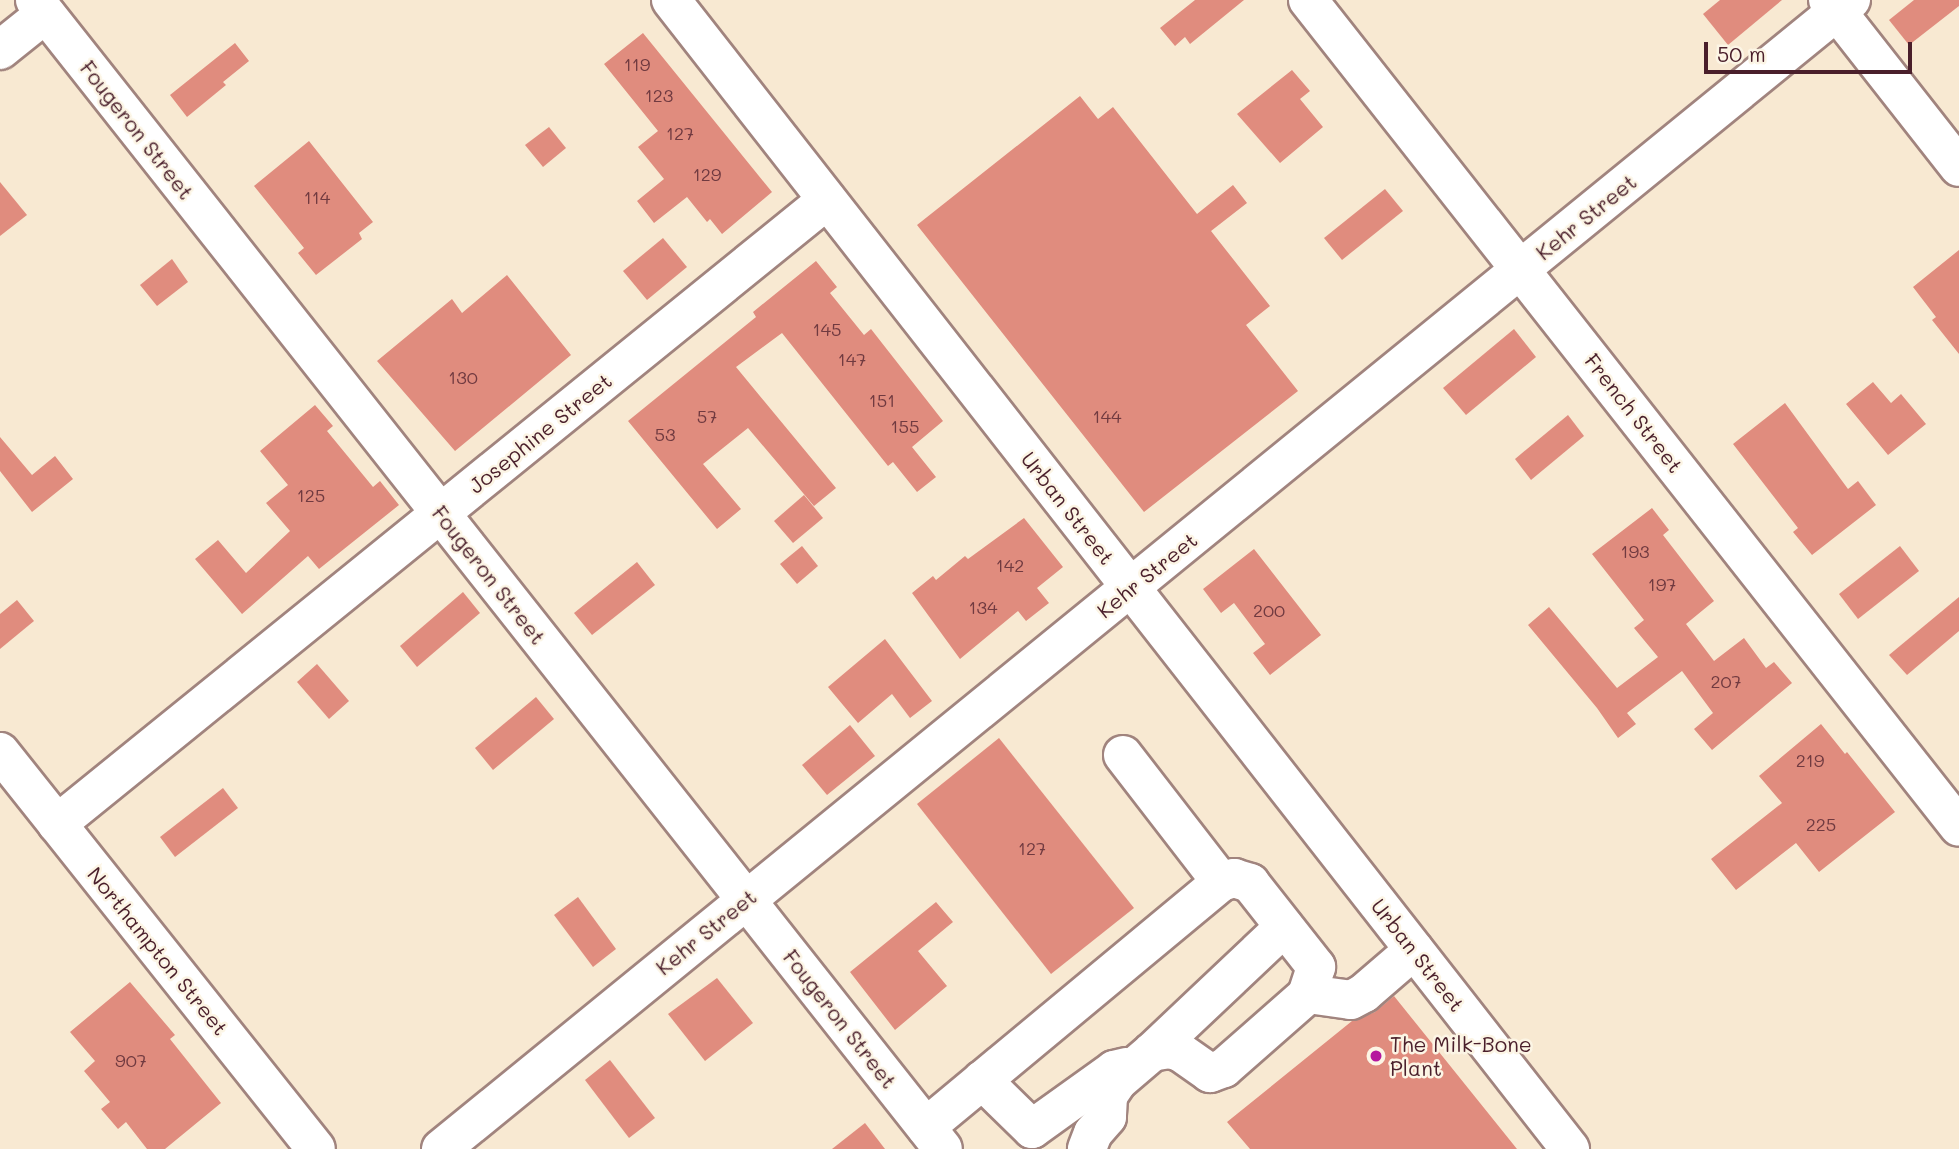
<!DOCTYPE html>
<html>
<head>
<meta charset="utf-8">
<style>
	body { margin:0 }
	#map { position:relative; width:1959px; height:1149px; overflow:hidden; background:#f8e9d2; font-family:Mali,sans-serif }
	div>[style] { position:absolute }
	.building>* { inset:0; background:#e08c7e }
	.roads { filter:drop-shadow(2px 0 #a1847e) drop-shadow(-2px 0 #a1847e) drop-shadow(0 2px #a1847e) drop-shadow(0 -2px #a1847e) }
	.minor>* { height:38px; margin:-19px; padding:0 19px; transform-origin:19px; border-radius:19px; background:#fff }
	.dots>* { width:19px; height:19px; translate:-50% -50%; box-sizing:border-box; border:4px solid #fcf5e5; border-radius:50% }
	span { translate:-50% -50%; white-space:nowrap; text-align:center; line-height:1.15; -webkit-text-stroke:5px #fcf5e5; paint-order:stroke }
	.number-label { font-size:18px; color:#703a40 }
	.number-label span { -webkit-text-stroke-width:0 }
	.street-label { font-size:21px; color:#4a1f2b }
	.poi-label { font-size:21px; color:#4a1f2b }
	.left { translate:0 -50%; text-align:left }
	.scale { position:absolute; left:1704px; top:42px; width:208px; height:32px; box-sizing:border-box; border:4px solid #4a1f2b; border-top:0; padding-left:9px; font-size:21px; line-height:24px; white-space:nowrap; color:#4a1f2b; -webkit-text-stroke:5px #fcf5e5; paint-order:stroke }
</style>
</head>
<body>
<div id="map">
	<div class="building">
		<div style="clip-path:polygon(1195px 0,1244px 0,1190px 44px,1185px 37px,1175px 46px,1160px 28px)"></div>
		<div style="clip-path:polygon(1720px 0,1782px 0,1728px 45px,1703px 14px)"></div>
		<div style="clip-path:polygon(1914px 0,1959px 0,1959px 6px,1909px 45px,1889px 20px)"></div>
		<div style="clip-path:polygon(643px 33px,772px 192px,722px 234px,710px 219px,707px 222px,687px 197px,654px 223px,637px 201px,664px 179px,638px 147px,658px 131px,604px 64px)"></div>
		<div style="clip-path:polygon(235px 43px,249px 61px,223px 82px,226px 85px,187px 117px,170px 95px)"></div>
		<div style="clip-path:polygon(1292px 70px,1310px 91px,1300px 99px,1323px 127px,1280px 163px,1237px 114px)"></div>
		<div style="clip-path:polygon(1080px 96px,1098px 119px,1113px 107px,1197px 214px,1233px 185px,1247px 203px,1211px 231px,1270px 306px,1246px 325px,1298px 391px,1144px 512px,917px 225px)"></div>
		<div style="clip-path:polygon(549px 127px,566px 148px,543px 167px,525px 145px)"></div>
		<div style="clip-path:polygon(309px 141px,373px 222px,359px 233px,362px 239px,316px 275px,298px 253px,304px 248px,254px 186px)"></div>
		<div style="clip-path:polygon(0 182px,27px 215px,0 236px)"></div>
		<div style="clip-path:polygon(1385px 189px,1403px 211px,1342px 260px,1324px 238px)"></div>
		<div style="clip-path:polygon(663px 238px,687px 267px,647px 300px,623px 271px)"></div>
		<div style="clip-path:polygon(1959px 250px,1959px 354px,1932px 320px,1936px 317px,1913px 287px)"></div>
		<div style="clip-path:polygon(172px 259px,188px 282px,157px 306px,140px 285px)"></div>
		<div style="clip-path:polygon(816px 261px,837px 287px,830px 293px,864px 335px,871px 329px,943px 421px,912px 447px,936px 477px,917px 492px,893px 462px,888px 466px,782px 333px,736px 367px,836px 488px,814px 506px,748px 428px,703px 464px,741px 509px,717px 529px,628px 421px,756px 317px,753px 312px)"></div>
		<div style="clip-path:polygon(507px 275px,571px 355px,455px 451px,377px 361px,452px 299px,462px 313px)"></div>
		<div style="clip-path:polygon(1514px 329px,1536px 357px,1466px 415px,1443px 388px)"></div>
		<div style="clip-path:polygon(1873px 382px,1891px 403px,1901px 394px,1926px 424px,1888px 455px,1846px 404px)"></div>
		<div style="clip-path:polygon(1785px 403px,1848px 489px,1858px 481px,1876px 505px,1812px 555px,1793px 532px,1798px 528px,1733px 444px)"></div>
		<div style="clip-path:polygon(315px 405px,333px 426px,327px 431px,373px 487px,380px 481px,399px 505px,319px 569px,308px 556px,242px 614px,195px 559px,218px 540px,246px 573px,290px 531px,266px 503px,288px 485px,260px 451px)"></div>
		<div style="clip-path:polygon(1568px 415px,1584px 436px,1531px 480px,1515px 459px)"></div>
		<div style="clip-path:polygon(0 437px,32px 475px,55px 456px,73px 479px,32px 512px,0 471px)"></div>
		<div style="clip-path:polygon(804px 495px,823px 518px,793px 543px,774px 521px)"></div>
		<div style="clip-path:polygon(1652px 508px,1669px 530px,1663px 535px,1714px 601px,1686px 624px,1714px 661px,1744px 638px,1766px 668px,1774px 662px,1792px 683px,1712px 750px,1694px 729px,1713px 713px,1682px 671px,1627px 713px,1636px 724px,1618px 738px,1597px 708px,1528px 625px,1549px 607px,1617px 688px,1658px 657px,1634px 628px,1644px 620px,1592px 554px)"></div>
		<div style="clip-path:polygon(1024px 518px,1063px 567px,1037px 588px,1049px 603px,1026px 621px,1018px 611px,960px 659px,912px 593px,933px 576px,936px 580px,965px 556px,968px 559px)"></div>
		<div style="clip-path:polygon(802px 546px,818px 566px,797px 584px,780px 564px)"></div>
		<div style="clip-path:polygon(1900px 546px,1919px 571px,1858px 619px,1839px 594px)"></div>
		<div style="clip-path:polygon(1254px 549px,1321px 635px,1270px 675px,1253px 653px,1265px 644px,1234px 603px,1221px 613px,1203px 589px)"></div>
		<div style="clip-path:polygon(637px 562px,655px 585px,592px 635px,574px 613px)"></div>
		<div style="clip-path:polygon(463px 592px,480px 613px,417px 667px,400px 646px)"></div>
		<div style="clip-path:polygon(1959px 597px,1959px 631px,1907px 675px,1889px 655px)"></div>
		<div style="clip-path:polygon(17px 600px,34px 621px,0 649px,0 614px)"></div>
		<div style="clip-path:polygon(885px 639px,932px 701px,910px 718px,892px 694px,858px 723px,828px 687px)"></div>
		<div style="clip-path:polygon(317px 664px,349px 701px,329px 719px,297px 682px)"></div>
		<div style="clip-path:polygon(536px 697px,554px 719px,493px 770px,475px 748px)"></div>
		<div style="clip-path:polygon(1821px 724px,1845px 754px,1847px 752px,1895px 812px,1819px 872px,1796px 843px,1736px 890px,1711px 859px,1782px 803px,1759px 776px)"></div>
		<div style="clip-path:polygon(850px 725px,875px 756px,827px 795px,802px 765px)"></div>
		<div style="clip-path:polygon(999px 738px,1134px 908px,1051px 974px,917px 804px)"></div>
		<div style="clip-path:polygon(223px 788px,238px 808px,175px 857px,160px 837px)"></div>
		<div style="clip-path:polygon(578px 897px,616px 949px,593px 967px,554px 915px)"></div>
		<div style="clip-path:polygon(936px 902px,953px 922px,918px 951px,947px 986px,895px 1030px,850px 972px)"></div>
		<div style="clip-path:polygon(717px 978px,753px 1023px,705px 1061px,668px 1014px)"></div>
		<div style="clip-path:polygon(130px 982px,175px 1035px,170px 1039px,221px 1103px,165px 1149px,147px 1149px,126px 1122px,118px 1129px,101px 1109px,110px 1102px,84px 1071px,95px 1061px,70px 1032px)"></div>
		<div style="clip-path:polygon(1394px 996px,1517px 1149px,1250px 1149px,1227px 1122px,1352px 1021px,1375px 1012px)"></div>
		<div style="clip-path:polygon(610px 1060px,655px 1118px,629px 1138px,585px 1080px)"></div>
		<div style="clip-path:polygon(865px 1123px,885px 1149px,832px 1149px)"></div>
	</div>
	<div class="roads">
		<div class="minor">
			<div style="left:35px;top:0;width:1464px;rotate:51.68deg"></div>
			<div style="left:671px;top:0;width:1459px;rotate:51.96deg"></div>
			<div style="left:1308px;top:0;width:1052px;rotate:51.79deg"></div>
			<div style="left:1828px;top:0;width:212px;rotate:51.9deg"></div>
			<div style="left:0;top:50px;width:58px;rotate:-38.7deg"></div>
			<div style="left:0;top:752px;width:507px;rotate:51.48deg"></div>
			<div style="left:1123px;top:755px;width:160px;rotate:52.3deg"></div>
			<div style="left:57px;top:824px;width:991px;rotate:-39.02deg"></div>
			<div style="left:1308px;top:994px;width:43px;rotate:7.9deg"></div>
			<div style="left:1351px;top:1000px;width:15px;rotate:-28deg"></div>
			<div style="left:1364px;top:993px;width:66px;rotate:-40.7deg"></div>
			<div style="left:1152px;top:1052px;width:182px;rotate:-43.4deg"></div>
			<div style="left:982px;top:1080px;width:70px;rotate:44.4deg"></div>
			<div style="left:1032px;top:1129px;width:101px;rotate:-35.7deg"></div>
			<div style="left:1114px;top:1070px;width:12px;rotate:-14deg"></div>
			<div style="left:926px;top:1127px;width:383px;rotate:-39.7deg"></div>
			<div style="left:1221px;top:882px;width:14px;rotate:-17deg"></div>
			<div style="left:1234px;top:878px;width:17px;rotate:17deg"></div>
			<div style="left:1250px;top:883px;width:107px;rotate:51.8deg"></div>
			<div style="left:1316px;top:967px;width:29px;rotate:108deg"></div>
			<div style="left:1307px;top:995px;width:111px;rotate:138.7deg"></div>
			<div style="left:1224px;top:1068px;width:15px;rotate:160deg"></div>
			<div style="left:1210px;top:1073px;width:37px;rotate:-145deg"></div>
			<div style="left:1180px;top:1052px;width:10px;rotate:-163deg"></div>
			<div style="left:1170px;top:1049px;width:18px;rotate:171deg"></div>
			<div style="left:1152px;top:1052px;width:45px;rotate:139.5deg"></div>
			<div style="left:1118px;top:1081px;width:18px;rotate:124deg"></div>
			<div style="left:1108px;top:1096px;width:21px;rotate:93deg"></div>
			<div style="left:1107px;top:1117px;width:21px;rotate:131deg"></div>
			<div style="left:1093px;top:1133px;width:17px;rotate:111deg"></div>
			<div style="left:441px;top:1149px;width:1819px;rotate:-39.18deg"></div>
		</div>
	</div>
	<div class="dots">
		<div style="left:1376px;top:1056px;background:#b5179e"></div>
	</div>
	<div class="number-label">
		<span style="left:637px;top:64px">119</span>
		<span style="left:659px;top:95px">123</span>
		<span style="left:680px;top:133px">127</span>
		<span style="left:707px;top:174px">129</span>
		<span style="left:317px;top:197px">114</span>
		<span style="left:827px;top:329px">145</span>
		<span style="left:852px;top:359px">147</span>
		<span style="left:463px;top:377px">130</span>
		<span style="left:882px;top:400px">151</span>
		<span style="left:707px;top:416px">57</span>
		<span style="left:1107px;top:416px">144</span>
		<span style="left:905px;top:426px">155</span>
		<span style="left:665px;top:434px">53</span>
		<span style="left:311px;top:495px">125</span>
		<span style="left:1635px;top:551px">193</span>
		<span style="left:1010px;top:565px">142</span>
		<span style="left:1662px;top:584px">197</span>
		<span style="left:983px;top:607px">134</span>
		<span style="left:1269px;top:610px">200</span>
		<span style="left:1726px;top:681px">207</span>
		<span style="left:1810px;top:760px">219</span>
		<span style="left:1821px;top:824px">225</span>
		<span style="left:1032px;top:848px">127</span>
		<span style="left:131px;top:1060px">907</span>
	</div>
	<div class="street-label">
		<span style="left:137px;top:130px;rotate:52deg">Fougeron Street</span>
		<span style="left:1586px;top:217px;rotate:-39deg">Kehr Street</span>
		<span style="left:1634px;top:413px;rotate:52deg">French Street</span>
		<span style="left:540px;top:433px;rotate:-39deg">Josephine Street</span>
		<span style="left:1068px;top:508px;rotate:52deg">Urban Street</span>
		<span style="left:489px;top:575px;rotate:52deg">Fougeron Street</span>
		<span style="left:1147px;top:575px;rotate:-39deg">Kehr Street</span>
		<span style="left:706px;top:932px;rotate:-39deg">Kehr Street</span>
		<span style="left:158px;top:951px;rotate:51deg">Northampton Street</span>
		<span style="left:1418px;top:955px;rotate:52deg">Urban Street</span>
		<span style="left:840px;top:1019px;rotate:52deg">Fougeron Street</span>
	</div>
	<div class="poi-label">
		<span class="left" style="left:1390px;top:1056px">The Milk-Bone<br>Plant</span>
	</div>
	<div class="scale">50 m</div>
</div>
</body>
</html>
